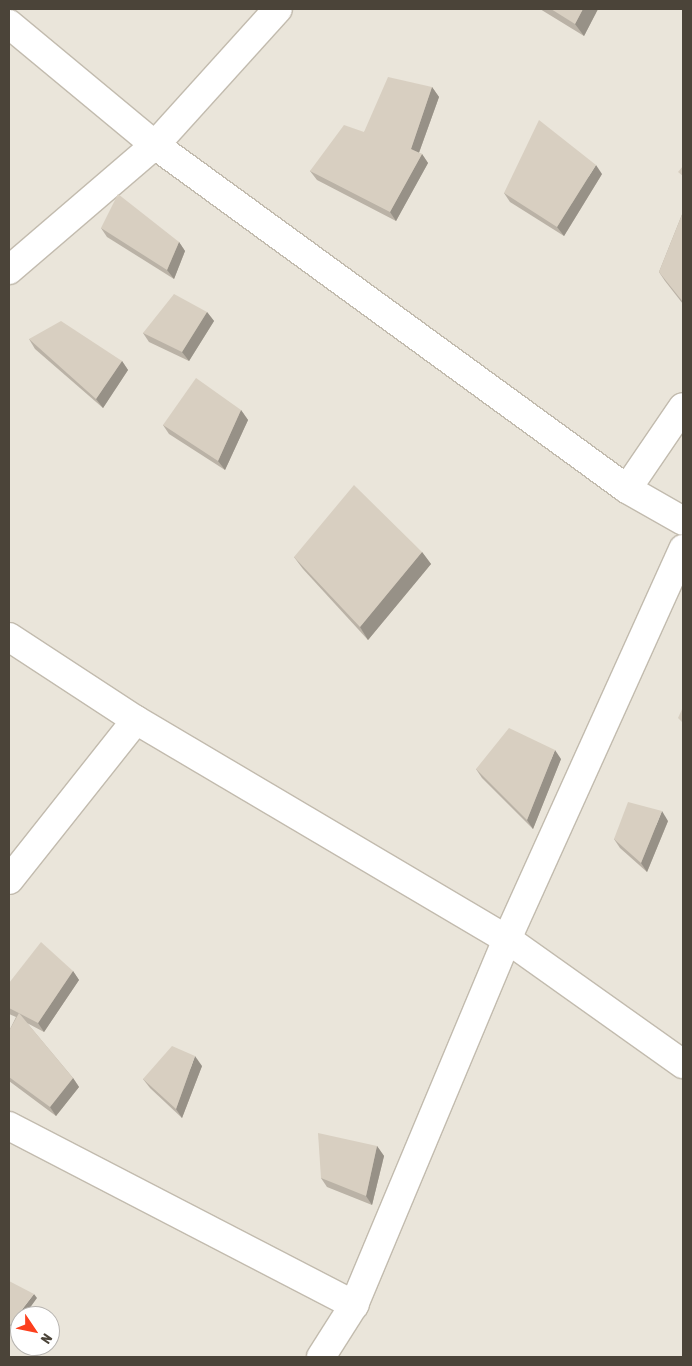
<!DOCTYPE html>
<html>
<head>
<meta charset="utf-8">
<style>
	body { margin:0 }
	#map { position:relative; width:692px; height:1366px; overflow:hidden; background:#f6f3ec; font-family:"Asap Condensed",sans-serif }
	div>[style] { position:absolute }
	.residential>* { inset:0; background:#eae5da }
	.roads { filter:drop-shadow(1px 0 #c2bbae) drop-shadow(-1px 0 #c2bbae) drop-shadow(0 1px #c2bbae) drop-shadow(0 -1px #c2bbae) }
	.minor>* { height:28px; margin:-14px; padding:0 14px; transform-origin:14px; border-radius:14px; background:#fff }
	.wall>* { inset:0; background:#bab2a6 }
	.shaded-wall>* { inset:0; background:#979187 }
	.building>* { inset:0; background:#d8cfc1 }
	span { translate:-50% -50%; white-space:nowrap; text-align:center; line-height:1.15; -webkit-text-stroke:4px #fff; paint-order:stroke }
	.frame { position:absolute; inset:0; border:10px solid #4b4439; pointer-events:none }
	.north { position:absolute; left:10px; top:1306px; width:50px; height:50px; box-sizing:border-box; background:#fff; border:1px solid #b7b4b0; border-radius:50%; rotate:124deg; font-size:14px; font-weight:700; line-height:20px; text-align:center; color:#4b4439 }
	.north::after { content:''; display:block; margin:auto; width:18px; height:22px; background:#fc3f1d; clip-path:polygon(50% 0,100% 100%,50% 72%,0 100%) }
</style>
</head>
<body>
<div id="map">
	<div class="residential">
		<div style="clip-path:polygon(evenodd,9px 9px,683px 9px,683px 1357px,9px 1357px,9px 9px,20px 1316px,50px 1316px,50px 1346px,20px 1346px,20px 1316px)"></div>
	</div>
	<div class="roads">
		<div class="minor">
			<div style="left:9px;top:24px;width:190px;rotate:39.7deg"></div>
			<div style="left:155px;top:145px;width:584px;rotate:36.09deg"></div>
			<div style="left:627px;top:489px;width:64px;rotate:29.7deg"></div>
			<div style="left:9px;top:270px;width:192px;rotate:-40.6deg"></div>
			<div style="left:155px;top:145px;width:183px;rotate:-47.9deg"></div>
			<div style="left:627px;top:489px;width:99px;rotate:-55.7deg"></div>
			<div style="left:9px;top:637px;width:152px;rotate:33.2deg"></div>
			<div style="left:136px;top:720px;width:204px;rotate:128.4deg"></div>
			<div style="left:136px;top:720px;width:431px;rotate:30.6deg"></div>
			<div style="left:507px;top:939px;width:216px;rotate:35.4deg"></div>
			<div style="left:9px;top:1126px;width:389px;rotate:27.4deg"></div>
			<div style="left:321px;top:1357px;width:62px;rotate:-57.6deg"></div>
			<div style="left:354px;top:1305px;width:397px;rotate:-67.3deg"></div>
			<div style="left:507px;top:939px;width:428px;rotate:-65.7deg"></div>
		</div>
	</div>
	<div class="wall">
		<div style="clip-path:polygon(540px 9px,598px 9px,584px 36px)"></div>
		<div style="clip-path:polygon(432px 87px,439px 97px,419px 153px,422px 154px,428px 163px,396px 221px,317px 180px,310px 171px,364px 132px)"></div>
		<div style="clip-path:polygon(602px 174px,564px 236px,510px 202px,504px 193px)"></div>
		<div style="clip-path:polygon(683px 212px,683px 304px,665px 281px,659px 272px)"></div>
		<div style="clip-path:polygon(101px 228px,179px 242px,185px 251px,174px 279px,107px 237px)"></div>
		<div style="clip-path:polygon(207px 312px,214px 321px,189px 361px,149px 342px,143px 333px)"></div>
		<div style="clip-path:polygon(29px 339px,122px 361px,128px 370px,103px 408px,35px 349px)"></div>
		<div style="clip-path:polygon(241px 410px,248px 420px,225px 470px,169px 434px,163px 425px)"></div>
		<div style="clip-path:polygon(422px 552px,431px 564px,368px 640px,303px 569px,294px 557px)"></div>
		<div style="clip-path:polygon(561px 759px,533px 829px,482px 778px,476px 769px)"></div>
		<div style="clip-path:polygon(668px 821px,647px 872px,620px 848px,614px 839px)"></div>
		<div style="clip-path:polygon(73px 971px,79px 980px,44px 1032px,27px 1023px,73px 1078px,79px 1087px,56px 1116px,9px 1081px,9px 1031px,16px 1017px,9px 1014px,9px 983px)"></div>
		<div style="clip-path:polygon(202px 1066px,182px 1118px,150px 1088px,143px 1079px)"></div>
		<div style="clip-path:polygon(377px 1146px,384px 1156px,372px 1205px,327px 1187px,321px 1178px)"></div>
	</div>
	<div class="shaded-wall">
		<div style="clip-path:polygon(583px 9px,598px 9px,584px 36px,575px 24px)"></div>
		<div style="clip-path:polygon(432px 87px,439px 97px,417px 158px,411px 149px)"></div>
		<div style="clip-path:polygon(422px 154px,428px 163px,396px 221px,390px 212px)"></div>
		<div style="clip-path:polygon(596px 165px,602px 174px,564px 236px,557px 227px)"></div>
		<div style="clip-path:polygon(179px 242px,185px 251px,174px 279px,167px 270px)"></div>
		<div style="clip-path:polygon(207px 312px,214px 321px,189px 361px,182px 352px)"></div>
		<div style="clip-path:polygon(122px 361px,128px 370px,103px 408px,96px 399px)"></div>
		<div style="clip-path:polygon(241px 410px,248px 420px,225px 470px,218px 461px)"></div>
		<div style="clip-path:polygon(422px 552px,431px 564px,368px 640px,360px 627px)"></div>
		<div style="clip-path:polygon(555px 750px,561px 759px,533px 829px,527px 820px)"></div>
		<div style="clip-path:polygon(662px 811px,668px 821px,647px 872px,641px 863px)"></div>
		<div style="clip-path:polygon(73px 971px,79px 980px,44px 1032px,38px 1023px)"></div>
		<div style="clip-path:polygon(195px 1056px,202px 1066px,182px 1118px,176px 1109px)"></div>
		<div style="clip-path:polygon(73px 1078px,79px 1087px,56px 1116px,50px 1107px)"></div>
		<div style="clip-path:polygon(377px 1146px,384px 1156px,372px 1205px,366px 1196px)"></div>
		<div style="clip-path:polygon(34px 1294px,37px 1298px,24px 1316px,20px 1316px,20px 1321px,13px 1330px,10px 1325px)"></div>
	</div>
	<div class="building">
		<div style="clip-path:polygon(551px 9px,583px 9px,575px 24px)"></div>
		<div style="clip-path:polygon(388px 77px,432px 87px,411px 149px,422px 154px,390px 212px,310px 171px,344px 125px,364px 132px)"></div>
		<div style="clip-path:polygon(539px 120px,596px 165px,557px 227px,504px 193px)"></div>
		<div style="clip-path:polygon(683px 166px,683px 176px,678px 172px)"></div>
		<div style="clip-path:polygon(118px 194px,179px 242px,167px 270px,101px 228px)"></div>
		<div style="clip-path:polygon(683px 212px,683px 302px,659px 272px)"></div>
		<div style="clip-path:polygon(174px 294px,207px 312px,182px 352px,143px 333px)"></div>
		<div style="clip-path:polygon(61px 321px,122px 361px,96px 399px,29px 339px)"></div>
		<div style="clip-path:polygon(196px 378px,241px 410px,218px 461px,163px 425px)"></div>
		<div style="clip-path:polygon(354px 485px,422px 552px,360px 627px,294px 557px)"></div>
		<div style="clip-path:polygon(683px 707px,683px 723px,678px 718px)"></div>
		<div style="clip-path:polygon(509px 728px,555px 750px,527px 820px,476px 769px)"></div>
		<div style="clip-path:polygon(628px 802px,662px 811px,641px 863px,614px 839px)"></div>
		<div style="clip-path:polygon(41px 942px,73px 971px,38px 1023px,9px 1008px,9px 983px)"></div>
		<div style="clip-path:polygon(19px 1013px,73px 1078px,50px 1107px,9px 1077px,9px 1031px)"></div>
		<div style="clip-path:polygon(172px 1046px,195px 1056px,176px 1109px,143px 1079px)"></div>
		<div style="clip-path:polygon(318px 1133px,377px 1146px,366px 1196px,321px 1178px)"></div>
		<div style="clip-path:polygon(9px 1281px,34px 1294px,10px 1325px,9px 1324px)"></div>
	</div>
	<div class="frame"></div>
	<div class="north">N</div>
</div>
</body>
</html>
